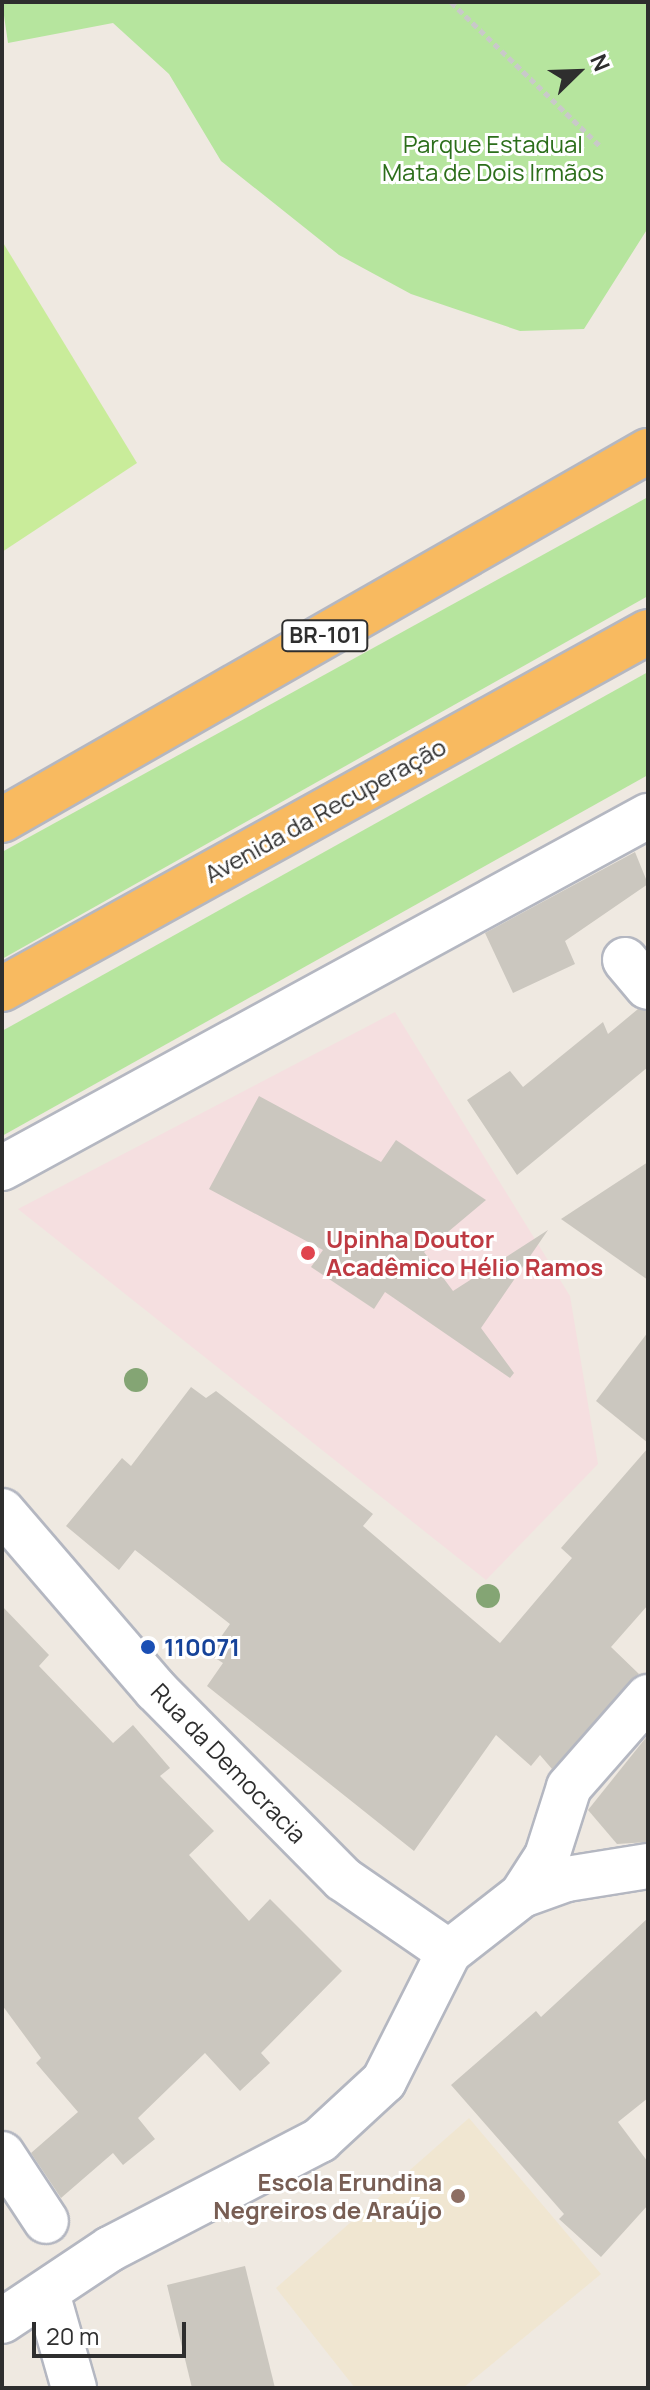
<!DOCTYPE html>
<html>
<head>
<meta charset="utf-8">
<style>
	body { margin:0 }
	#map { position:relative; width:650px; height:2390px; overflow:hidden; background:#efe9e1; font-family:Manrope,sans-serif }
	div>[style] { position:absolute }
	.education>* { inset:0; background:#f0e6d1 }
	.medical>* { inset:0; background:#f5dfe0 }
	.green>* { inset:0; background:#b6e59e }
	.pitch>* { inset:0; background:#c9ec9a }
	.building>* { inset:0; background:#cbc7bf }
	.path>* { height:5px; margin-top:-2.5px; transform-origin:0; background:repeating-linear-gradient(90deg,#c9c9c9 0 6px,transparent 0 10px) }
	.roads { filter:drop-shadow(2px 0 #b4b7c1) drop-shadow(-2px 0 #b4b7c1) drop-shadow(0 2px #b4b7c1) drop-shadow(0 -2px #b4b7c1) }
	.minor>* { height:44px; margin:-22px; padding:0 22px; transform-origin:22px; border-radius:22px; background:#fff }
	.secondary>* { height:44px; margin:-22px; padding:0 22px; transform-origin:22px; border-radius:22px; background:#fff }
	.trunk>* { height:44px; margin:-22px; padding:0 22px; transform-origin:22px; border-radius:22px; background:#f8ba60 }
	.trees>* { width:24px; height:24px; margin:-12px; border-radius:50%; background:#84a574 }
	.dots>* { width:22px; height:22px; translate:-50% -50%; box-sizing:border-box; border:4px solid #fff; border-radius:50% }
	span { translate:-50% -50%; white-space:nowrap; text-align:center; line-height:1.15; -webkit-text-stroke:6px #fff; paint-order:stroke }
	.shield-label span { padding:2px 6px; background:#fff; border:2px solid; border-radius:6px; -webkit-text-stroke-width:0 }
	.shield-label { font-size:22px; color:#2e2e2e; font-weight:700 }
	.park-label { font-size:24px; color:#2c6e1b }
	.street-label { font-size:24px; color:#2e2e2e }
	.health-label { font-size:24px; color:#be3a42; font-weight:700 }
	.left { translate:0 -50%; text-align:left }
	.transit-label { font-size:24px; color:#164399; font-weight:700 }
	.education-label { font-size:24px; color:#785e54; font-weight:700 }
	.right { translate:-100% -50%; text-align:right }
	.frame { position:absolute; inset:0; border:4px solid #2e2e2e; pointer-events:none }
	.north { position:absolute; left:538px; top:32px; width:80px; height:80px; -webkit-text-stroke:6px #fff; paint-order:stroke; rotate:67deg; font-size:22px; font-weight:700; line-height:32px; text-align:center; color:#2e2e2e }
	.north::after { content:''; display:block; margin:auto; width:28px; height:36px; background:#2e2e2e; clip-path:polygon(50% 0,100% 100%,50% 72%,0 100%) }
	.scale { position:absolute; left:32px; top:2322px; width:154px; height:36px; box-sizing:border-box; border:4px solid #2e2e2e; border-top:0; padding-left:10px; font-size:24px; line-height:28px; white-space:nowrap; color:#2e2e2e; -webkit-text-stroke:6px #fff; paint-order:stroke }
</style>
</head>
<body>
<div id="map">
	<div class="education">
		<div style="clip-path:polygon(469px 2118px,601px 2274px,463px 2388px,355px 2388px,276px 2288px)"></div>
	</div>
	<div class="medical">
		<div style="clip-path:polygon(395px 1012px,570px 1296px,598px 1464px,486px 1580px,18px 1209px)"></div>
	</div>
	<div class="green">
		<div style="clip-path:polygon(2px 2px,648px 2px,648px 228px,584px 329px,520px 331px,411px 294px,339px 255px,221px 161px,169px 74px,113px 23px,8px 43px)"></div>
		<div style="clip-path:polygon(648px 497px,648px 596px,2px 959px,2px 852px)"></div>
		<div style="clip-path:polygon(648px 672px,648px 775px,2px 1136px,2px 1031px)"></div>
	</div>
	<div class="pitch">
		<div style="clip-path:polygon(2px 241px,137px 463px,2px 552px)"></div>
	</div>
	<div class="building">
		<div style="clip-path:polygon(635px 852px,648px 884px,565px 941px,575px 964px,513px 993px,485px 933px)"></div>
		<div style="clip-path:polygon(638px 1009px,648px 1011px,648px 1067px,517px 1175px,467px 1100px,510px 1071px,523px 1087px,603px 1022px,608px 1034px)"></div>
		<div style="clip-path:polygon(259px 1096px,381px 1162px,396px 1140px,486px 1200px,424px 1252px,453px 1291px,548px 1230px,481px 1328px,514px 1373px,510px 1378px,385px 1292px,374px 1309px,311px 1267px,323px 1250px,209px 1189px)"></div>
		<div style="clip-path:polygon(648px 1162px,648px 1280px,561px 1219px)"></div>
		<div style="clip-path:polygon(648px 1332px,648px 1443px,596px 1401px)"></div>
		<div style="clip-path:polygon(191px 1387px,206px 1398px,216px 1391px,373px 1514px,363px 1526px,500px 1643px,572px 1558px,561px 1548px,648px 1448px,648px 1605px,611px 1647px,639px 1674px,552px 1769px,540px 1755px,531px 1766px,496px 1735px,414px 1851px,207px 1686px,223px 1663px,209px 1654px,230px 1624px,135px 1550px,119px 1570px,66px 1526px,122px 1458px,131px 1466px)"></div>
		<div style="clip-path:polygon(2px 1606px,49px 1655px,39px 1666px,113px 1743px,133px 1725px,170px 1768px,160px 1776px,214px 1831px,189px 1855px,249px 1921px,270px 1899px,342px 1971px,261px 2053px,270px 2063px,240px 2091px,205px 2053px,138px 2118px,155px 2139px,123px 2165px,113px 2153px,61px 2198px,31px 2153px,78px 2112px,36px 2063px,41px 2058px,2px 2005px)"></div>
		<div style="clip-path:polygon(648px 1735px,648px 1842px,617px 1844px,588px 1810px)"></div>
		<div style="clip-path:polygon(648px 1918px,648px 2098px,618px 2122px,648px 2162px,648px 2205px,601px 2257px,559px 2219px,564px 2214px,451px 2085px,536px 2011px,541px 2017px)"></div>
		<div style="clip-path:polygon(245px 2266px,275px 2388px,192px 2388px,167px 2285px)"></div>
	</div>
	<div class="path">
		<div style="left:451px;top:2px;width:206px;rotate:44deg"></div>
	</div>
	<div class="roads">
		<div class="minor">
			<div style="left:625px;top:960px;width:35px;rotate:50deg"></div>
			<div style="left:2px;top:1511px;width:236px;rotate:49.3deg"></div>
			<div style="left:156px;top:1690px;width:266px;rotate:45.3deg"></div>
			<div style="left:343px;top:1879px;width:129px;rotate:34.6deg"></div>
			<div style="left:522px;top:1895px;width:48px;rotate:-19.6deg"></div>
			<div style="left:567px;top:1879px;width:82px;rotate:-9.1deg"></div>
			<div style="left:2px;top:2154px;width:80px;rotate:56.7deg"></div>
			<div style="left:47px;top:2293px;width:99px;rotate:74.1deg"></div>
			<div style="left:2px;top:2321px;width:130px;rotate:-33.7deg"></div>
			<div style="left:110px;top:2249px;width:237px;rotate:-27.4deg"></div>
			<div style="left:320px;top:2140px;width:87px;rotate:-42.7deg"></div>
			<div style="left:384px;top:2081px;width:144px;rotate:-63.3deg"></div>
			<div style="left:449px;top:1952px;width:93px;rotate:-38deg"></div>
			<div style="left:522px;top:1895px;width:46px;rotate:-57.3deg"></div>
			<div style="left:547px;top:1856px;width:72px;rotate:-72.3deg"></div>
			<div style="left:569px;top:1787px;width:120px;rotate:-48.7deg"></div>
		</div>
		<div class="secondary">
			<div style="left:2px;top:1168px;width:736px;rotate:-28.59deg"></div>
		</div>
		<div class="trunk">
			<div style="left:2px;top:820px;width:744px;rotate:-29.74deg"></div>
			<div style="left:2px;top:989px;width:738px;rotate:-28.93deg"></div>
		</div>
	</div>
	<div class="trees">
		<div style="left:136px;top:1380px"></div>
		<div style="left:488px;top:1596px"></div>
	</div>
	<div class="dots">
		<div style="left:308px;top:1253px;background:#e0444e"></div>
		<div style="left:148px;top:1647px;background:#1a4fb4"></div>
		<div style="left:458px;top:2196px;background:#8d6e63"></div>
	</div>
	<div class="shield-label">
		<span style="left:325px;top:636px">BR-101</span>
	</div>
	<div class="park-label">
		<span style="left:493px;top:158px">Parque Estadual<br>Mata de Dois Irmãos</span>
	</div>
	<div class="street-label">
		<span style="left:325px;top:810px;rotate:-29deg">Avenida da Recuperação</span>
		<span style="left:229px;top:1763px;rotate:46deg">Rua da Democracia</span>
	</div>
	<div class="health-label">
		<span class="left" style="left:326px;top:1253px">Upinha Doutor<br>Acadêmico Hélio Ramos</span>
	</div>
	<div class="transit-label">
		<span class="left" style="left:164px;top:1647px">110071</span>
	</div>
	<div class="education-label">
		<span class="right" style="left:442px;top:2196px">Escola Erundina<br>Negreiros de Araújo</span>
	</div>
	<div class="frame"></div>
	<div class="north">N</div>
	<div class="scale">20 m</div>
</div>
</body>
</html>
